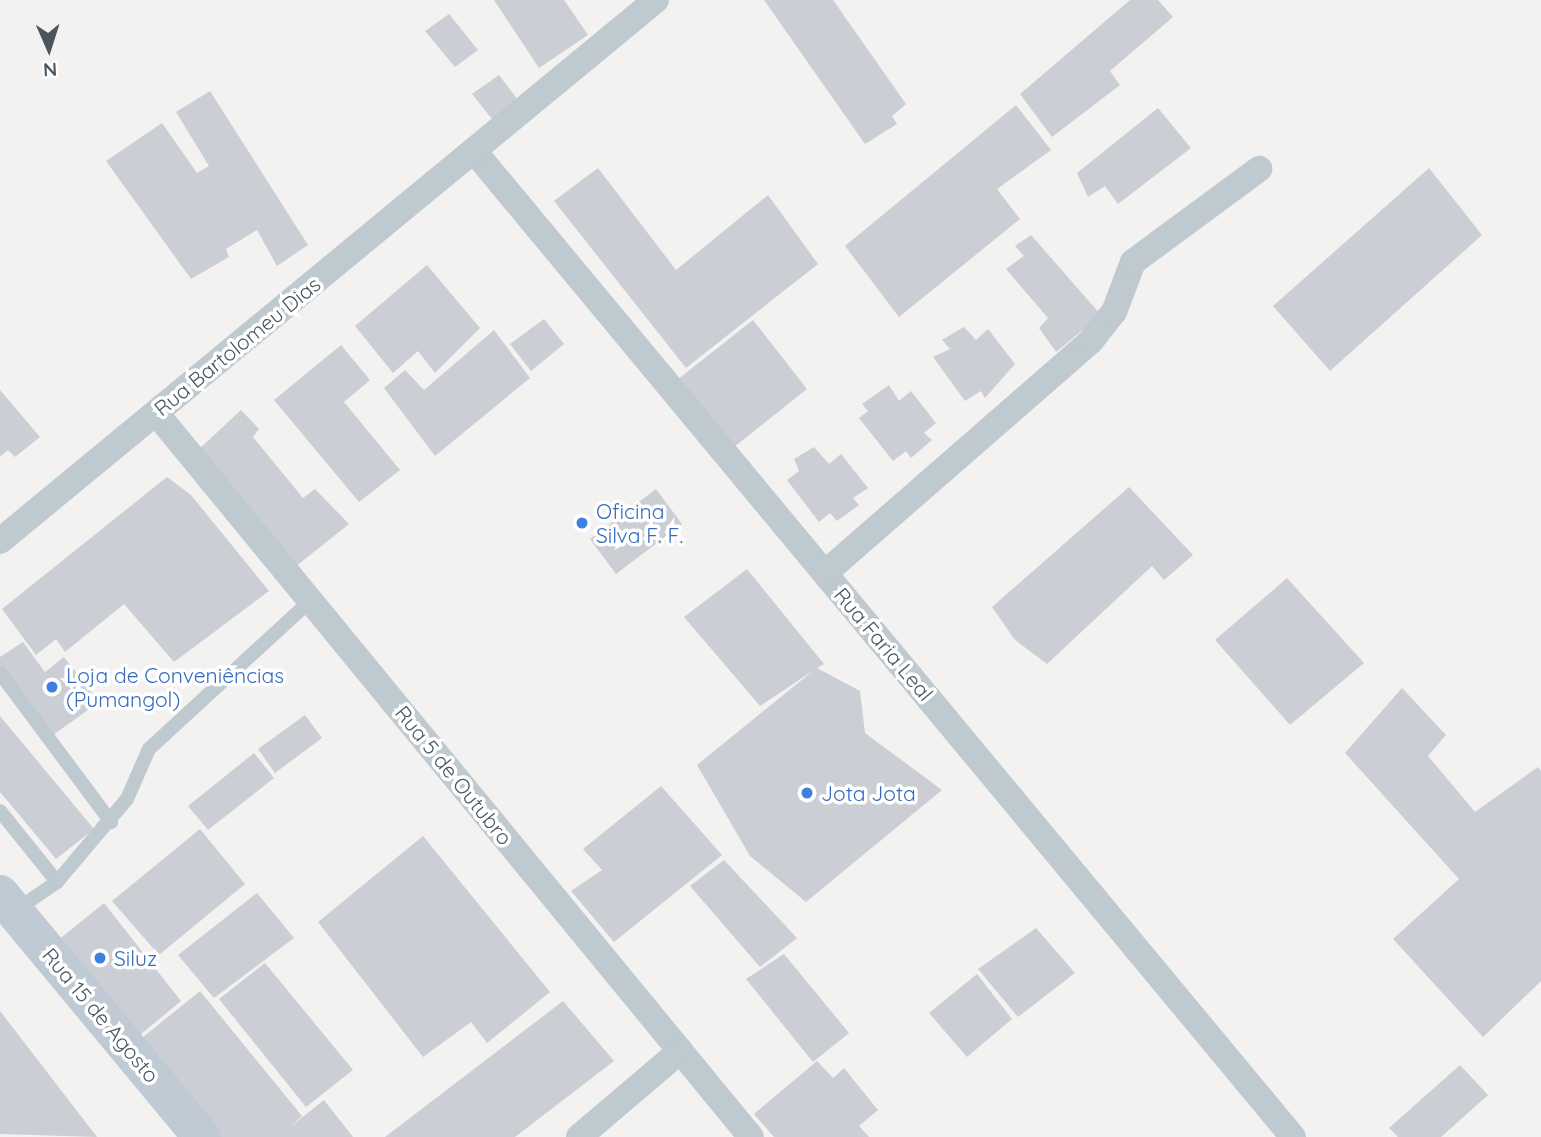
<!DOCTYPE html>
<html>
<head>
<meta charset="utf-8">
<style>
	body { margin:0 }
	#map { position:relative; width:1541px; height:1137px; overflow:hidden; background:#f4f1f1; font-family:Quicksand,sans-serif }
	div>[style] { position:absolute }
	.building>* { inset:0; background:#cbced4 }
	.service>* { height:14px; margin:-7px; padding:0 7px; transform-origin:7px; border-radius:7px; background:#bfc9d0 }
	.minor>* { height:26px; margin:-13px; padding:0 13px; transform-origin:13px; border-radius:13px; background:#bfc9d0 }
	.secondary>* { height:38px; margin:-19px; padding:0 19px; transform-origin:19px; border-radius:19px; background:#bfcad5 }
	.dots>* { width:19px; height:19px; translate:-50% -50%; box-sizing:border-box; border:4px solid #fff; border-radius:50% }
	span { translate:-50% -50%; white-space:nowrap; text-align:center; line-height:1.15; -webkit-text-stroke:7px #fff; paint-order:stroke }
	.street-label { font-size:21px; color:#49555f }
	.shop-label { font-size:21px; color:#366cbe }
	.left { translate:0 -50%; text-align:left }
	.north { position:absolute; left:14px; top:14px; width:70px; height:70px; -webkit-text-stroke:5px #fff; paint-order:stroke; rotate:177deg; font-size:19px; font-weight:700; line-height:28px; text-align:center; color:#49555f }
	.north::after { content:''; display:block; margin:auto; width:24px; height:32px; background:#49555f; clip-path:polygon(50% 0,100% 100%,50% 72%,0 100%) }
</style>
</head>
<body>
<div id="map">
	<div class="building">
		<div style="clip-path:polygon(494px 0,564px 0,588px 35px,539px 68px)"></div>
		<div style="clip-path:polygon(764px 0,833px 0,906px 104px,892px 116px,897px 124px,865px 144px)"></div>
		<div style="clip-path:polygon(1130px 0,1158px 0,1173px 17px,1110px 71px,1120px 85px,1052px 137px,1020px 94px)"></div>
		<div style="clip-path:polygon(449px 14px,478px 50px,455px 67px,425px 31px)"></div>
		<div style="clip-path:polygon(499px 75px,518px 100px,492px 119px,472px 94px)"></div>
		<div style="clip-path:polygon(210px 91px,308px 245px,277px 266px,257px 230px,226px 249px,229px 257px,191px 279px,106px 161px,162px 123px,197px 173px,209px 166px,176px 112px)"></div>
		<div style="clip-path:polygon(1016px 105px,1051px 150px,997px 189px,1020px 219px,899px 317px,845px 246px)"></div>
		<div style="clip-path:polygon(1158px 108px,1191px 148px,1118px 204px,1105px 186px,1088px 197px,1077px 173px)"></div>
		<div style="clip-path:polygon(598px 168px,676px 270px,768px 195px,818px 264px,686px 368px,554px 201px)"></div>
		<div style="clip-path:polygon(1429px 168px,1482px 235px,1330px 371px,1273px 306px)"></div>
		<div style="clip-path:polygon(1031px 235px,1101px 315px,1056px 352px,1039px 328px,1048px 318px,1006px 269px,1024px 256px,1015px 246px)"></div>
		<div style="clip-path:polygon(427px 265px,480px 328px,435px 373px,418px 351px,393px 373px,355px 326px)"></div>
		<div style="clip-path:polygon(544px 319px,564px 344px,531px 371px,510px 344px)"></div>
		<div style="clip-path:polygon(753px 320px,807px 389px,734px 447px,677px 380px)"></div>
		<div style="clip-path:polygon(964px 327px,976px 340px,988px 329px,1015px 364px,985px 398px,981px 391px,965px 401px,933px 357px,950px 349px,942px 340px)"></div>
		<div style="clip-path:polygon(494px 330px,530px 378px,435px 456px,384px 388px,405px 370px,424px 390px)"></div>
		<div style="clip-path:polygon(341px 345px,370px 380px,344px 402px,400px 470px,359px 502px,274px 400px)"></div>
		<div style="clip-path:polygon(889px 385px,899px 401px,911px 391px,936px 423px,924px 433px,932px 440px,911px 458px,906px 451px,893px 461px,859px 418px,868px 411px,862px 404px)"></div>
		<div style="clip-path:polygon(0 390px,40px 437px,15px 457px,8px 450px,0 457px)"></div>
		<div style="clip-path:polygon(241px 410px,259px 429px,253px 437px,303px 498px,315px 489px,349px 524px,295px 567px,197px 451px)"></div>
		<div style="clip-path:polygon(814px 447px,829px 464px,841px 454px,868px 488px,853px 498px,859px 505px,837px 521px,830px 513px,819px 522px,787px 480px,799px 471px,794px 459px)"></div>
		<div style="clip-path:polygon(167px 477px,191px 495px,269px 591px,174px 662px,124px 604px,65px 652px,56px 639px,36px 655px,2px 609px)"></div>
		<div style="clip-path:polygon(1129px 487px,1193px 555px,1164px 580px,1152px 566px,1047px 664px,1015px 640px,992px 607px)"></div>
		<div style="clip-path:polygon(656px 489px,682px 524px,616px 574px,590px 539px)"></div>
		<div style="clip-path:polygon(747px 569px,824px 664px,817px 668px,860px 691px,865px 733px,942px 790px,806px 902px,750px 856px,697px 765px,814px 670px,760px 706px,684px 617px)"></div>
		<div style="clip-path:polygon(1287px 578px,1364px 663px,1290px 725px,1215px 640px)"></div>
		<div style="clip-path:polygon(23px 642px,45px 672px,64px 657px,99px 702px,53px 735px,0 665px,0 657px)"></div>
		<div style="clip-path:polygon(1402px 688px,1446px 735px,1428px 756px,1475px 812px,1538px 767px,1541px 771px,1541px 981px,1483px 1037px,1393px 939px,1459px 879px,1345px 753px)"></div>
		<div style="clip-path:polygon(305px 715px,322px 738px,275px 773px,258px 749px)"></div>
		<div style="clip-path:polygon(0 716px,94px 829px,56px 859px,0 792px)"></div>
		<div style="clip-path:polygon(254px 753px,274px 778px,208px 830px,188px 806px)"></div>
		<div style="clip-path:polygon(661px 786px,722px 855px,614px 942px,571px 891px,602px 870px,583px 849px)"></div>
		<div style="clip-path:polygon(200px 829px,245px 884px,159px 955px,112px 901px)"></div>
		<div style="clip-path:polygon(423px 836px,550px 992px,487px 1043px,471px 1022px,423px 1057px,318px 922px)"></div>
		<div style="clip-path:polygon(724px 860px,797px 938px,760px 967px,690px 886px)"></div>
		<div style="clip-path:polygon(257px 893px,294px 938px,214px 998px,178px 955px)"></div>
		<div style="clip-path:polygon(104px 903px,181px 1001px,134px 1040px,51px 946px)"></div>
		<div style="clip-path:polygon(1036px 928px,1075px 973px,1018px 1017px,978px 969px)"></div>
		<div style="clip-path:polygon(784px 954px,849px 1033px,813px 1062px,746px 979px)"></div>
		<div style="clip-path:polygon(265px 963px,353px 1070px,306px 1107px,219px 999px)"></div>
		<div style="clip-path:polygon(977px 974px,1012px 1019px,967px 1057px,929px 1013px)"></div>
		<div style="clip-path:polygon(200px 991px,302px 1116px,290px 1127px,324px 1100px,353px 1137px,212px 1137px,137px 1042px)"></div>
		<div style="clip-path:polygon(563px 1001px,614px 1061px,515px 1137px,385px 1137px)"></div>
		<div style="clip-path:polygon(0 1011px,97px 1137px,0 1134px)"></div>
		<div style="clip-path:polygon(817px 1061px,833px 1078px,844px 1068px,878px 1110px,859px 1126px,869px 1137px,774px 1137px,754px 1114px)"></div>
		<div style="clip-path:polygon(1460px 1065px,1488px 1095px,1441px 1137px,1398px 1137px,1389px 1128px)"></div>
	</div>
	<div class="service">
		<div style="left:0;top:673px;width:186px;rotate:53.3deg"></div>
		<div style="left:0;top:811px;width:91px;rotate:51.2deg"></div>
		<div style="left:57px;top:882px;width:50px;rotate:145.7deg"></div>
		<div style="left:57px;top:882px;width:109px;rotate:-49.9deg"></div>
		<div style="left:127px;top:799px;width:55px;rotate:-66.3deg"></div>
		<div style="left:149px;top:749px;width:220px;rotate:-42.6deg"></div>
	</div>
	<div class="minor">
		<div style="left:474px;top:151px;width:1282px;rotate:50.29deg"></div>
		<div style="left:156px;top:413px;width:937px;rotate:50.59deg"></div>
		<div style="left:0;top:541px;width:850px;rotate:-39.51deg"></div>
		<div style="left:825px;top:573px;width:353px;rotate:-41.1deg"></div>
		<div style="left:1091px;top:341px;width:37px;rotate:-52deg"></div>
		<div style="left:1114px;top:312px;width:53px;rotate:-69.2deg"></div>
		<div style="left:1133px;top:262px;width:157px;rotate:-36.4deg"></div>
		<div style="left:579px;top:1137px;width:133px;rotate:-40.4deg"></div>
	</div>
	<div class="secondary">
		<div style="left:0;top:894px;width:316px;rotate:50.3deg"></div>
	</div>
	<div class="dots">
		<div style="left:582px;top:523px;background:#3f7fe0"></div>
		<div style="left:52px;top:687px;background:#3f7fe0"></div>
		<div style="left:807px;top:793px;background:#3f7fe0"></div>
		<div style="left:100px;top:958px;background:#3f7fe0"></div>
	</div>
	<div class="street-label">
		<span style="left:237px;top:346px;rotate:-39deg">Rua Bartolomeu Dias</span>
		<span style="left:884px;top:644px;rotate:50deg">Rua Faria Leal</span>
		<span style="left:454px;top:775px;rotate:51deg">Rua 5 de Outubro</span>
		<span style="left:101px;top:1015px;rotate:50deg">Rua 15 de Agosto</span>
	</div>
	<div class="shop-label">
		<span class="left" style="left:596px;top:523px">Oficina<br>Silva F. F.</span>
		<span class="left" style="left:66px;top:687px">Loja de Conveniências<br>(Pumangol)</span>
		<span class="left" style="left:821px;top:793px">Jota Jota</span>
		<span class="left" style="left:114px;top:958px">Siluz</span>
	</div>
	<div class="north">N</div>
</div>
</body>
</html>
